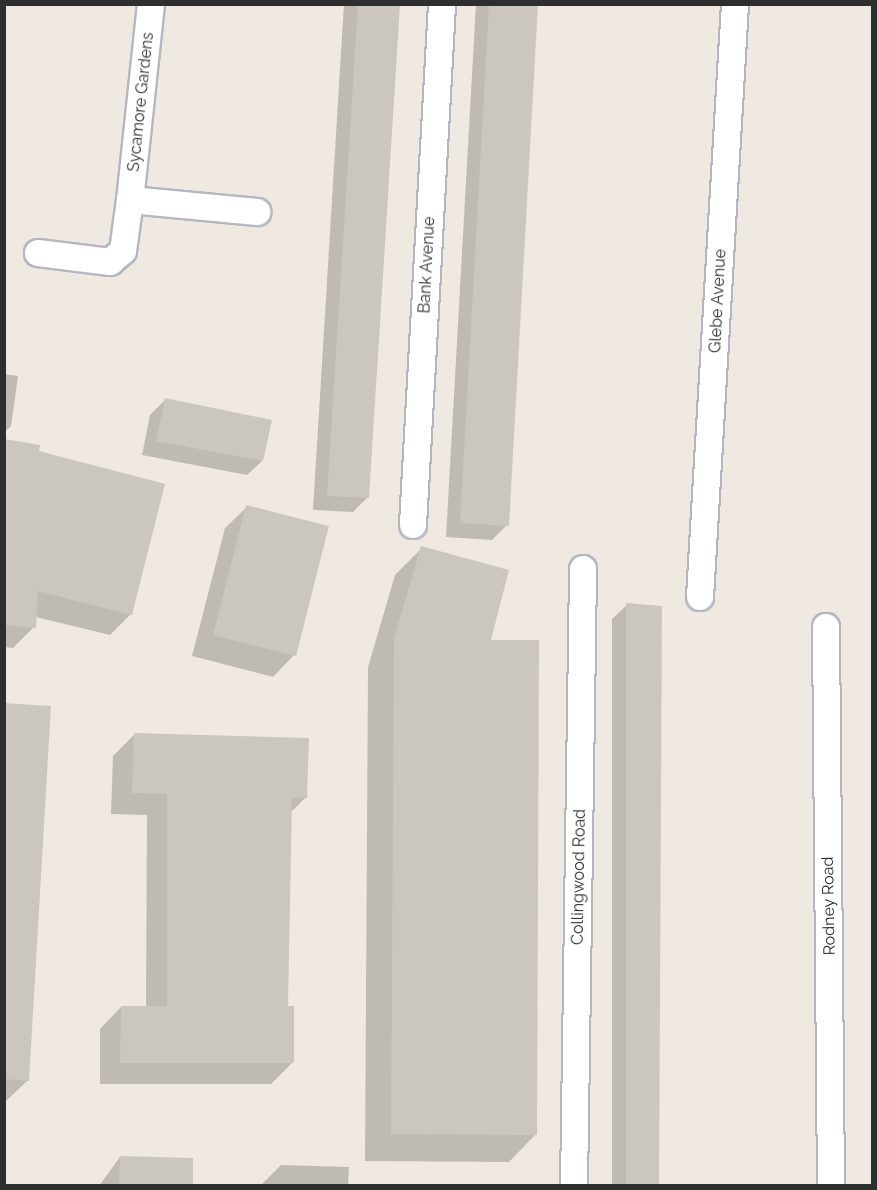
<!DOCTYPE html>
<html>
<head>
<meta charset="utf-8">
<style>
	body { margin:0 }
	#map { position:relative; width:877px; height:1190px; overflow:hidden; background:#efe9e1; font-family:Raleway,sans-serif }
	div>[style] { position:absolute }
	.shadow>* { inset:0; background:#0003 }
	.building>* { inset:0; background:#cbc7bf }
	.roads { filter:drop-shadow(2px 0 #b4b7c1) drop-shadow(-2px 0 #b4b7c1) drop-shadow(0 2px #b4b7c1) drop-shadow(0 -2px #b4b7c1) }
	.minor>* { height:26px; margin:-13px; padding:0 13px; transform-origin:13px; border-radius:13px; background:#fff }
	span { translate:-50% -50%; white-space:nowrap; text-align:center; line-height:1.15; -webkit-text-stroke:4.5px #fff; paint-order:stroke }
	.street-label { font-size:16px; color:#2e2e2e }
	.frame { position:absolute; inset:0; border:6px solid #2e2e2e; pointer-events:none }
</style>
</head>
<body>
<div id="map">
	<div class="shadow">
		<div style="clip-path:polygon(344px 4px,398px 4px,368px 497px,353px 512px,313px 510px)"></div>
		<div style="clip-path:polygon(476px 4px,537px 4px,507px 525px,492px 540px,446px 537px)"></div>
		<div style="clip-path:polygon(4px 374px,18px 376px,11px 426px,4px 433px)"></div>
		<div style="clip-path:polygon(165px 400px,262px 461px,247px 475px,142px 455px,150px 415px)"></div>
		<div style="clip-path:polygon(4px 441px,37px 453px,131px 614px,110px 635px,36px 617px,34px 627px,13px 648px,4px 647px)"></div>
		<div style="clip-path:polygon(247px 507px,294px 655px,273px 677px,192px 656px,225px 528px)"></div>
		<div style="clip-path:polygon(422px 548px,535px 1135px,509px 1162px,365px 1161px,368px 667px,395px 575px)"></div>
		<div style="clip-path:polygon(627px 605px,660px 607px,658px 1186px,612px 1186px,612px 619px)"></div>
		<div style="clip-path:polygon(4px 705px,28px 1080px,4px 1103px)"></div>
		<div style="clip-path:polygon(134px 735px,306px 797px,290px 813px,287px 1008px,292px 1063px,271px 1084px,100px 1084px,100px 1029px,121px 1007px,146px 1007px,147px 815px,111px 814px,113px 756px)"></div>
		<div style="clip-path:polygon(120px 1157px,192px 1159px,191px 1186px,99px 1186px)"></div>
		<div style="clip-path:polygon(281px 1165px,349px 1167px,348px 1186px,260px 1186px)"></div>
	</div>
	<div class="building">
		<div style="clip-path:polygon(358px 4px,400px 4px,369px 498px,327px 496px)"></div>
		<div style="clip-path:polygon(489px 4px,538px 4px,509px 526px,460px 523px)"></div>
		<div style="clip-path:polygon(165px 398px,272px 420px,263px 461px,156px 441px)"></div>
		<div style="clip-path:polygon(4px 439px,40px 445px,39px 451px,165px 484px,132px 615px,38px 591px,36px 628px,4px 625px)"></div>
		<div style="clip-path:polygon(246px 505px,329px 526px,296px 656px,213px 635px)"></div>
		<div style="clip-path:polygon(421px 546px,509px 570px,491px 640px,539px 640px,537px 1135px,391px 1134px,394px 639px)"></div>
		<div style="clip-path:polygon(626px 603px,662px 606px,659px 1185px,626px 1185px)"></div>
		<div style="clip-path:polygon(4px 703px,51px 706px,29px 1081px,4px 1079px)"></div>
		<div style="clip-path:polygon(134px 733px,309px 738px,307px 798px,292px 798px,288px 1006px,294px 1006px,294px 1063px,120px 1063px,121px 1006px,167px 1006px,167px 794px,132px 793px)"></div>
		<div style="clip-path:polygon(120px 1156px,193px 1158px,193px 1185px,119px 1185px)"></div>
	</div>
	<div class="roads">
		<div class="minor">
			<div style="left:151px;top:4px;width:197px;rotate:96.1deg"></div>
			<div style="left:130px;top:200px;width:128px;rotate:5.4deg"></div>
			<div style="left:38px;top:253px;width:73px;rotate:7.1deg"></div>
			<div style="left:110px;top:262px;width:17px;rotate:-40deg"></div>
			<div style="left:123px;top:251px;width:51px;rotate:-82.2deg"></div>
			<div style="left:413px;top:525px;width:522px;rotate:-86.81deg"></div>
			<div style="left:700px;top:597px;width:594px;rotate:-86.62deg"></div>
			<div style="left:826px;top:627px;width:559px;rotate:89.49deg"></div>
			<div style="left:574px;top:1186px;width:617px;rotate:-89.16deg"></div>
		</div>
	</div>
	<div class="street-label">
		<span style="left:141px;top:102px;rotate:-84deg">Sycamore Gardens</span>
		<span style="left:427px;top:265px;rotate:-87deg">Bank Avenue</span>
		<span style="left:718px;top:301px;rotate:-87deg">Glebe Avenue</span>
		<span style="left:579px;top:877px;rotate:-89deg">Collingwood Road</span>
		<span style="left:829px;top:906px;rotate:-91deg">Rodney Road</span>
	</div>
	<div class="frame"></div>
</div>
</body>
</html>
